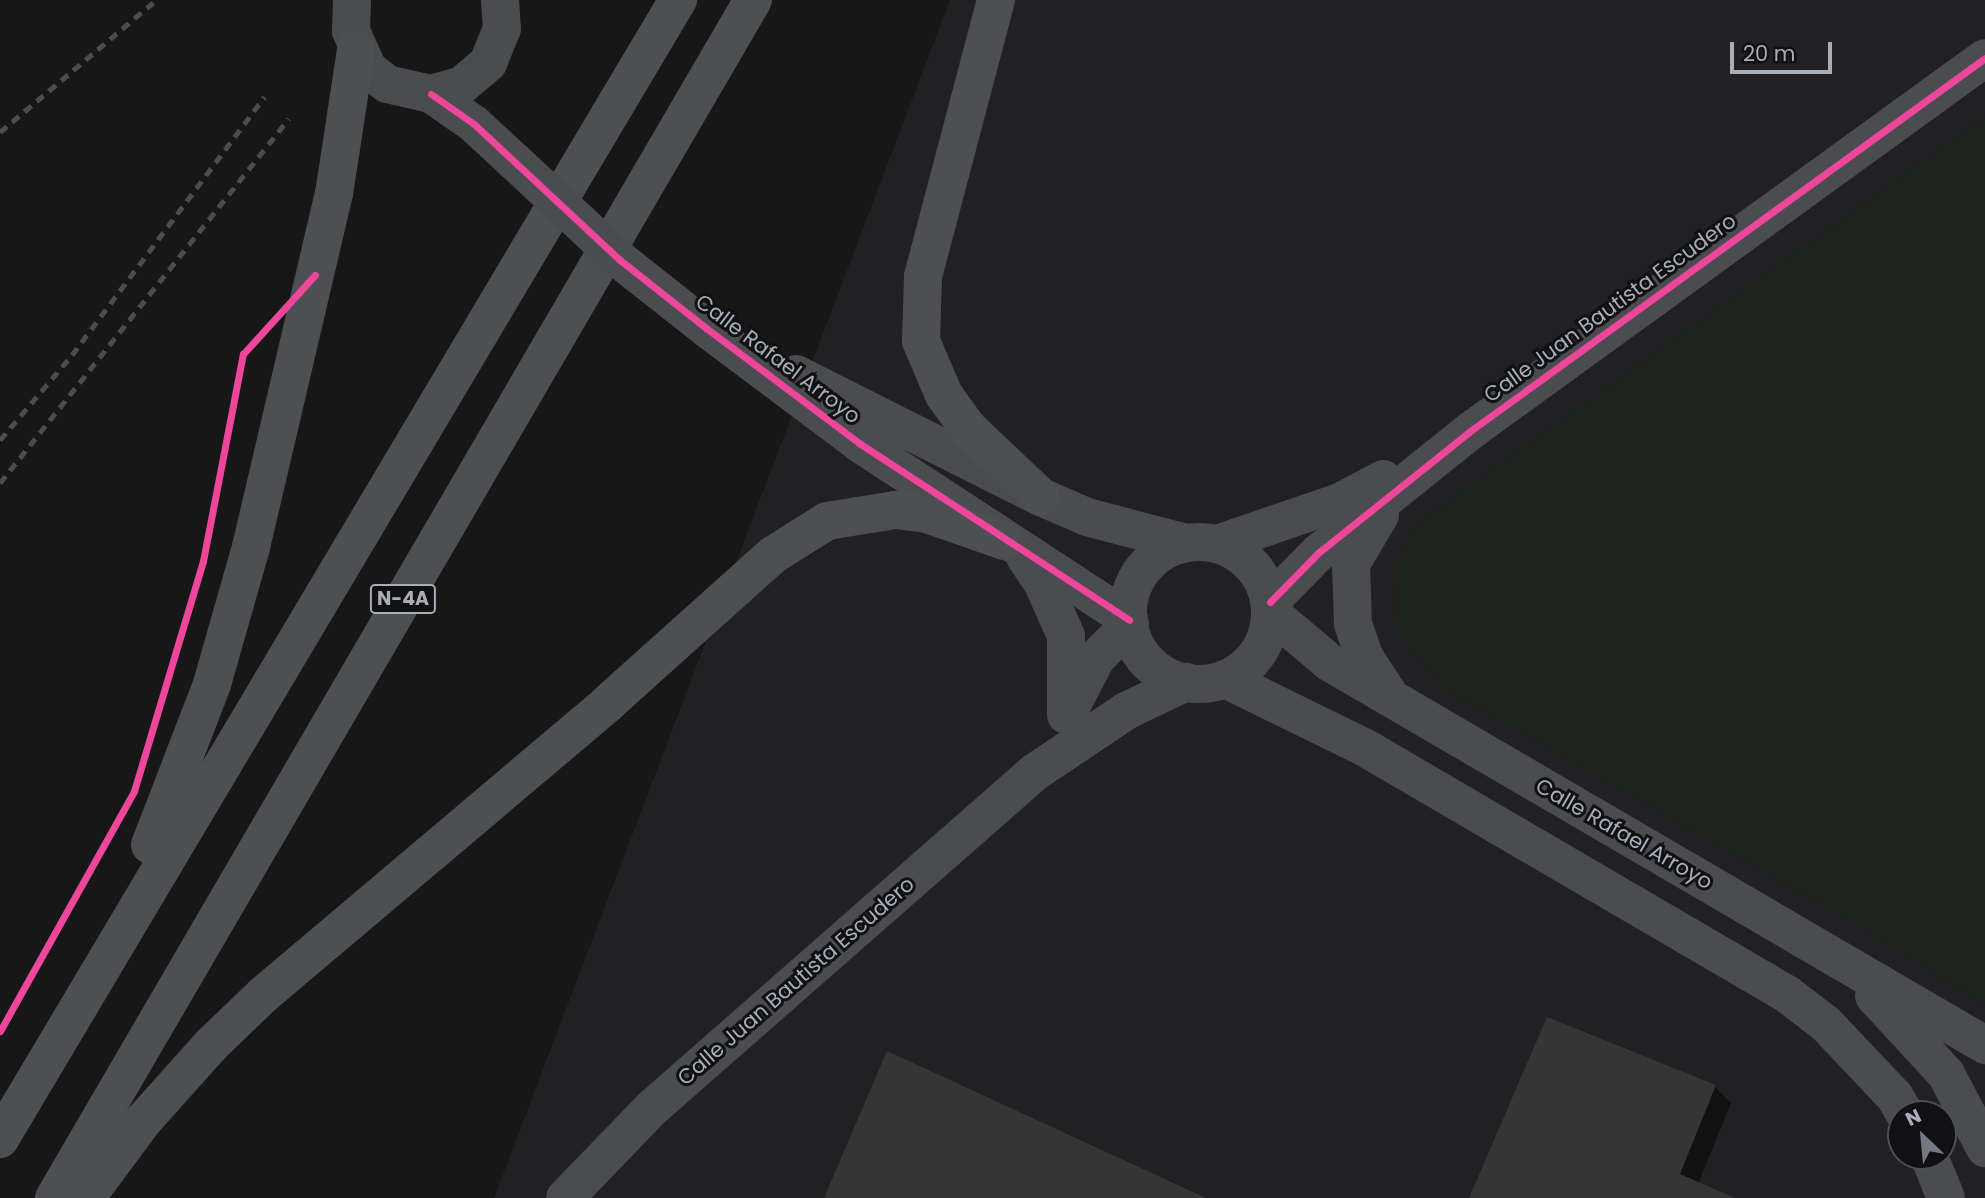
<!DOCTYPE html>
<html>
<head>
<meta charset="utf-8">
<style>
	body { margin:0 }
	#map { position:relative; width:1985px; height:1198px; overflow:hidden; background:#171717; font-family:Poppins,sans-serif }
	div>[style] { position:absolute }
	.built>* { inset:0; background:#212123 }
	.green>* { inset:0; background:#1d241e }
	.shadow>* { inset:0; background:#0007 }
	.building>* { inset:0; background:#353536 }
	.tertiary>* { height:38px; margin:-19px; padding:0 19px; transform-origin:19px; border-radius:19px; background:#4b4c50 }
	.tertiary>.ring { margin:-19px; padding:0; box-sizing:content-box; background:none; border:38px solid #4b4c50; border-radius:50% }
	.primary>* { height:38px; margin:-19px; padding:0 19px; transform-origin:19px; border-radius:19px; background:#4d4f52 }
	.rail>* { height:5px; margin-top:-2.5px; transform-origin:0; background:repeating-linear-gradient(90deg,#4b4c4f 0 9px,transparent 0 16px) }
	.tertiary-bridge>* { height:38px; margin:-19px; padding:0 19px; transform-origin:19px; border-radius:19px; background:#4b4c50 }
	.cycleway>* { height:7px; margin:-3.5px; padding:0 3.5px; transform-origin:3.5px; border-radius:3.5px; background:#ed469a }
	span { translate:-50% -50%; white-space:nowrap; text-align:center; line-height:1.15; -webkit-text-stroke:6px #111113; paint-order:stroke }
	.shield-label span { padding:2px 5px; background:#111113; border:2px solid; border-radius:5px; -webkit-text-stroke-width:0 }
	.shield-label { font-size:19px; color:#a8adb8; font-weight:700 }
	.street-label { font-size:21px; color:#a8adb8 }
	.north { position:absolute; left:1887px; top:1100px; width:70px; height:70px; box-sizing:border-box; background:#111113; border:2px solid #4d4f55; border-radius:50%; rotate:334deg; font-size:19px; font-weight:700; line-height:28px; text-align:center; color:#a8adb8 }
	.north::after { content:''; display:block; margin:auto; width:24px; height:32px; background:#757880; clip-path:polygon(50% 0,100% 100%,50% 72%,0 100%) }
	.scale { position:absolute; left:1730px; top:42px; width:102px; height:32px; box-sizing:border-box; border:4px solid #a8adb8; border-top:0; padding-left:9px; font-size:21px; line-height:24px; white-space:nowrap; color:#a8adb8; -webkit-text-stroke:5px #111113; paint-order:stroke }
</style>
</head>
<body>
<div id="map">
	<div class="built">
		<div style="clip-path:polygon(evenodd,950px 0,1985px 0,1985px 1198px,494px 1198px,950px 0,1901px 1114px,1943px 1114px,1943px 1156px,1901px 1156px,1901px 1114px)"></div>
	</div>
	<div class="green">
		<div style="clip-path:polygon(1985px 117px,1985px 1004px,1872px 933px,1439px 685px,1394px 627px,1395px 568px,1419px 523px)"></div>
	</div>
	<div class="shadow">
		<div style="clip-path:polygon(1715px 1087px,1731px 1103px,1698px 1184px,1731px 1198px,1471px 1198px)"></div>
	</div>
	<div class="building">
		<div style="clip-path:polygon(1547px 1017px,1716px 1085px,1680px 1174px,1735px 1198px,1469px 1198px)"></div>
		<div style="clip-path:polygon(887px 1051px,1206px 1198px,824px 1198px)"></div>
	</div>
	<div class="tertiary">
		<div style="left:352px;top:0;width:31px;rotate:92deg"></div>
		<div style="left:351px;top:31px;width:42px;rotate:65.9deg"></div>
		<div style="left:368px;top:69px;width:24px;rotate:38deg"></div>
		<div style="left:387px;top:84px;width:45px;rotate:12.8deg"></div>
		<div style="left:431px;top:94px;width:32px;rotate:-16deg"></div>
		<div style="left:462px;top:85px;width:34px;rotate:-40deg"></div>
		<div style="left:488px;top:63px;width:37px;rotate:-68deg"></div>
		<div style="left:502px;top:29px;width:29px;rotate:-94deg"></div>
		<div style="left:431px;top:94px;width:52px;rotate:34.9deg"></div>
		<div style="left:474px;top:124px;width:54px;rotate:42.8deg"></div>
		<div style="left:706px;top:328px;width:191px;rotate:36.9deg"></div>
		<div style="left:859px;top:443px;width:323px;rotate:33.2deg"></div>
		<div style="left:796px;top:374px;width:274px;rotate:26.7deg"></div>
		<div style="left:1041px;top:497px;width:50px;rotate:23.5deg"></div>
		<div style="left:1087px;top:517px;width:102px;rotate:14.7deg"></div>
		<div style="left:1380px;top:515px;width:57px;rotate:120.6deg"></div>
		<div style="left:1351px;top:564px;width:60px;rotate:88.1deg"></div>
		<div style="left:1353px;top:624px;width:36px;rotate:71deg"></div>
		<div style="left:1365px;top:658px;width:42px;rotate:56.7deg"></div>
		<div class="ring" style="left:1128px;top:542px;width:104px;height:104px"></div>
		<div style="left:1217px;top:544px;width:130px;rotate:-18.9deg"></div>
		<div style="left:1340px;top:502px;width:49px;rotate:-28.1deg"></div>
		<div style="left:1025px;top:557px;width:32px;rotate:56deg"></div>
		<div style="left:1043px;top:584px;width:57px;rotate:66.1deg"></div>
		<div style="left:1066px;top:636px;width:79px;rotate:90deg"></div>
		<div style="left:1270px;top:602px;width:69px;rotate:-45.6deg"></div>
		<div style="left:1318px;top:553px;width:198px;rotate:-38.7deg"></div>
		<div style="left:1473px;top:429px;width:632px;rotate:-35.93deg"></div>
		<div style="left:1271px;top:613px;width:76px;rotate:40.2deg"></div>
		<div style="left:1329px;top:662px;width:760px;rotate:30.28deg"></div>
		<div style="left:1225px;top:679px;width:155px;rotate:26.1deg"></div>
		<div style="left:1364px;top:747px;width:490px;rotate:30.3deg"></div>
		<div style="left:1787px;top:994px;width:49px;rotate:37.6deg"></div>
		<div style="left:1826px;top:1024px;width:100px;rotate:46.6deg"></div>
		<div style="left:1895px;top:1097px;width:20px;rotate:60deg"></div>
		<div style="left:1072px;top:705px;width:54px;rotate:-62.5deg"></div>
		<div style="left:1097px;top:657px;width:46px;rotate:-44.1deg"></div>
		<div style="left:1874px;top:996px;width:106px;rotate:47.3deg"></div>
		<div style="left:1946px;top:1074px;width:84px;rotate:62.2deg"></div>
		<div style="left:1929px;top:1156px;width:45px;rotate:68deg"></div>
		<div style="left:565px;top:1198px;width:125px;rotate:-46deg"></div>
		<div style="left:652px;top:1108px;width:509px;rotate:-41.26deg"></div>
		<div style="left:1035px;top:772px;width:110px;rotate:-33.8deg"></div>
		<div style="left:1126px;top:711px;width:67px;rotate:-25.8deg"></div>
	</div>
	<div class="primary">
		<div style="left:996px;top:0;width:286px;rotate:104.8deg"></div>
		<div style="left:923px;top:277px;width:64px;rotate:91.8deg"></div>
		<div style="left:921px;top:341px;width:59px;rotate:66.9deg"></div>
		<div style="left:944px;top:395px;width:41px;rotate:54deg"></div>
		<div style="left:968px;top:428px;width:100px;rotate:43.4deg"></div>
		<div style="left:150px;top:845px;width:173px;rotate:-68.9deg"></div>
		<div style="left:212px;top:684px;width:142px;rotate:-74.1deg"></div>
		<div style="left:251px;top:547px;width:363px;rotate:-76.8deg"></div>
		<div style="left:334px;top:194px;width:146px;rotate:-81.3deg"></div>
		<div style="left:0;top:1139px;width:1326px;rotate:-59.24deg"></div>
		<div style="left:54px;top:1198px;width:1387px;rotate:-59.74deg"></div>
		<div style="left:86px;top:1198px;width:96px;rotate:-53.5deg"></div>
		<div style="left:143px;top:1121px;width:102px;rotate:-48.2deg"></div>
		<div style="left:211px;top:1045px;width:72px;rotate:-43.9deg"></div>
		<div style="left:263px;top:995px;width:452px;rotate:-40.2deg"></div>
		<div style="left:608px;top:703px;width:222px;rotate:-41.9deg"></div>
		<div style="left:773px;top:555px;width:64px;rotate:-32.2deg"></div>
		<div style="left:827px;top:521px;width:69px;rotate:-9.2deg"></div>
		<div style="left:895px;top:510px;width:32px;rotate:7deg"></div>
		<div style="left:927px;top:514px;width:82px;rotate:19.3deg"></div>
	</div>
	<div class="rail">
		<div style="left:0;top:132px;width:204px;rotate:-40.2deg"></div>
		<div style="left:0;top:440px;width:111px;rotate:-49.7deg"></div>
		<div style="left:72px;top:355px;width:322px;rotate:-53.3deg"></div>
		<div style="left:0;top:483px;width:465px;rotate:-51.6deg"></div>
	</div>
	<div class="tertiary-bridge">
		<div style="left:514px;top:161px;width:145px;rotate:43deg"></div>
		<div style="left:620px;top:260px;width:110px;rotate:38.3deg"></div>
	</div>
	<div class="cycleway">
		<div style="left:431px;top:94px;width:52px;rotate:34.9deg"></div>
		<div style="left:474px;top:124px;width:200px;rotate:43deg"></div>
		<div style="left:620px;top:260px;width:110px;rotate:38.3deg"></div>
		<div style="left:706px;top:328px;width:191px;rotate:36.9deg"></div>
		<div style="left:859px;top:443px;width:323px;rotate:33.2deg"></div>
		<div style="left:1270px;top:602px;width:69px;rotate:-45.6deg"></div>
		<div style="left:1318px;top:553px;width:198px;rotate:-38.7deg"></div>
		<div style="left:1473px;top:429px;width:632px;rotate:-35.93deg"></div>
		<div style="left:0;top:1031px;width:275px;rotate:-60.8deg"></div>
		<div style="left:134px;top:791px;width:240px;rotate:-73.3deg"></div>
		<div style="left:203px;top:561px;width:211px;rotate:-79.1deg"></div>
		<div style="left:243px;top:354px;width:107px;rotate:-47.7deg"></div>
	</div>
	<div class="shield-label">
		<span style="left:403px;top:599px">N-4A</span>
	</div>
	<div class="street-label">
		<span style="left:1610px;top:308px;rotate:-36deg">Calle Juan Bautista Escudero</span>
		<span style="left:778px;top:359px;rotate:37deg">Calle Rafael Arroyo</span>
		<span style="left:1624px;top:834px;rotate:30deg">Calle Rafael Arroyo</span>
		<span style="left:796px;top:981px;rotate:-41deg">Calle Juan Bautista Escudero</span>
	</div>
	<div class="north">N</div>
	<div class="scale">20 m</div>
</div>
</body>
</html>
